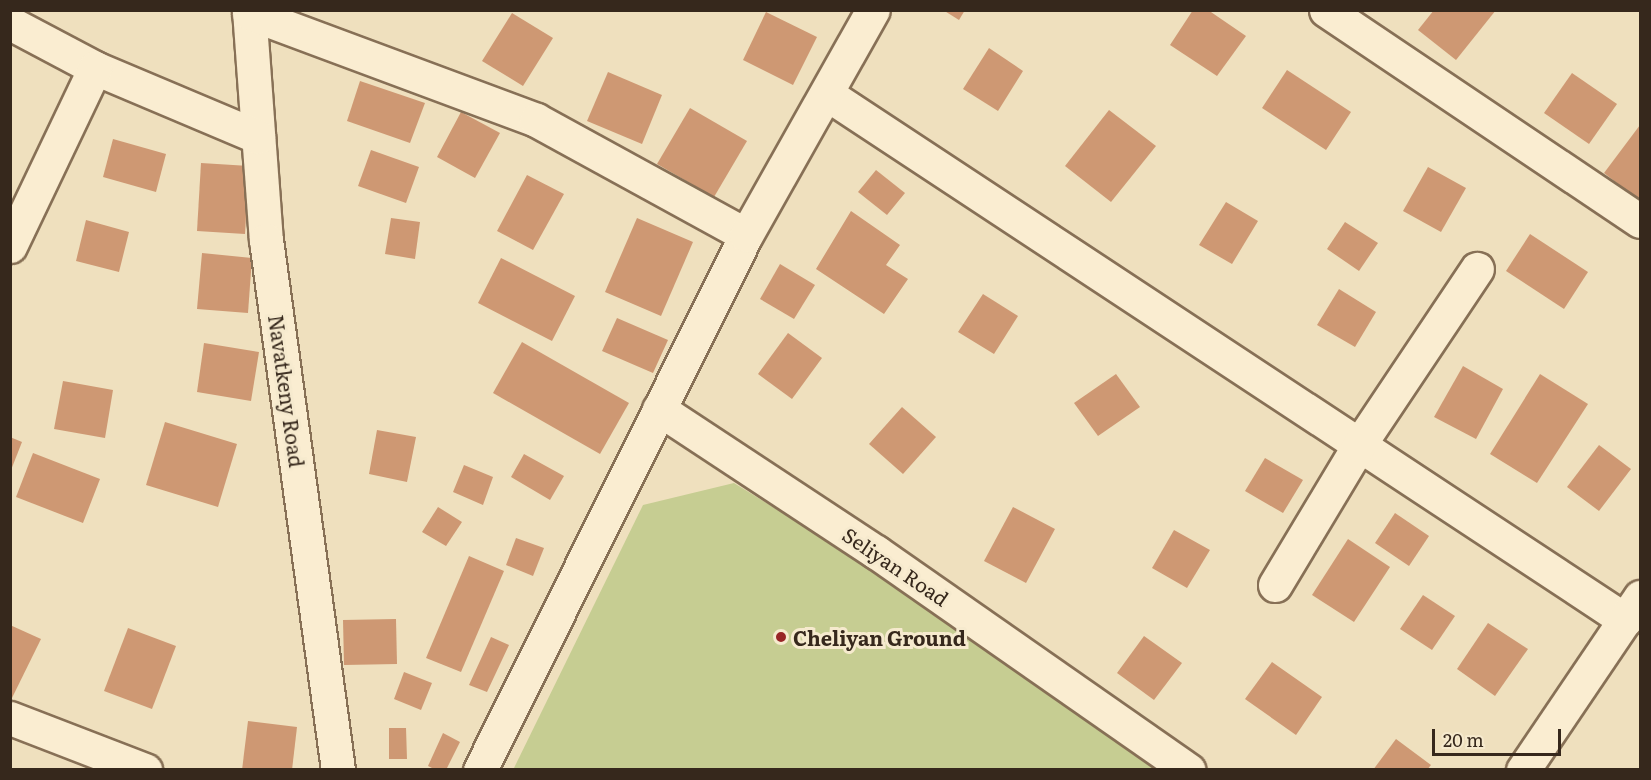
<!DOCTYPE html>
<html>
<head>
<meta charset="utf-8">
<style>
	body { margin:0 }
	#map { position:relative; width:1651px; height:780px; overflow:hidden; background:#efe0be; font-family:Literata,serif }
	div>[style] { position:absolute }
	.green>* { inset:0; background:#c6cd92 }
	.building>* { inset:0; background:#ce9873 }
	.roads { filter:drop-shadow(2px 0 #877056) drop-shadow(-2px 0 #877056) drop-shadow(0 2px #877056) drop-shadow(0 -2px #877056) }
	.minor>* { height:33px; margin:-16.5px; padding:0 16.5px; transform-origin:16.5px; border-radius:16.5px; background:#faedd1 }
	.dots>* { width:16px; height:16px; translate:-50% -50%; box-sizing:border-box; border:3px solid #f6eace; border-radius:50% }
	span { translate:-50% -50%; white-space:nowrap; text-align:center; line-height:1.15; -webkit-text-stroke:6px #f6eace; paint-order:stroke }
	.street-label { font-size:20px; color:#36281c }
	.poi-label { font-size:20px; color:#36281c; font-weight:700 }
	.left { translate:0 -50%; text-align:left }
	.frame { position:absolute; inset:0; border:12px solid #36281c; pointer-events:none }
	.scale { position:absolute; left:1432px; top:729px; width:129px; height:27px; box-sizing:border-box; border:3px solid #36281c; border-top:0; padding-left:8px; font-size:18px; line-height:21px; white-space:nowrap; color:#36281c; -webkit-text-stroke:4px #f6eace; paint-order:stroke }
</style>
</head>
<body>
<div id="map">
	<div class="green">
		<div style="clip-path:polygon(734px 483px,1198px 769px,513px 770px,643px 505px)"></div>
	</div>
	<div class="building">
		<div style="clip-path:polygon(943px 10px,965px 10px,959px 20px)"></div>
		<div style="clip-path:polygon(1193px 10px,1208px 10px,1246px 36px,1217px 76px,1170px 45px)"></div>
		<div style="clip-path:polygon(1434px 10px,1496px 10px,1456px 60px,1418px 30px)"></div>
		<div style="clip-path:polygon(766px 12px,817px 37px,793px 85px,743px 60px)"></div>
		<div style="clip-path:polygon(512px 13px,553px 38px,523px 86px,482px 61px)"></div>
		<div style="clip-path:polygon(989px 48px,1023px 71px,998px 111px,963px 89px)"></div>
		<div style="clip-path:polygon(1287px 70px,1351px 112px,1326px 150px,1262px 108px)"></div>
		<div style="clip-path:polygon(608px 72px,662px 95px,642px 144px,587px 121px)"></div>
		<div style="clip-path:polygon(1572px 73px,1617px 104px,1589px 144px,1544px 113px)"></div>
		<div style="clip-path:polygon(360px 81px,425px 103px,410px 143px,347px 121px)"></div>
		<div style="clip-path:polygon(690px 108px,747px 141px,714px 197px,657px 164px)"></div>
		<div style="clip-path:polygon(1109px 110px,1156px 146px,1111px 202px,1065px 166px)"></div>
		<div style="clip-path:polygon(461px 112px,500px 133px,475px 178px,437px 157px)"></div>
		<div style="clip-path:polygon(1640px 125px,1640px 201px,1604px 173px)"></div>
		<div style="clip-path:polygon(113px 139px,166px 154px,156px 192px,103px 177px)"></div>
		<div style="clip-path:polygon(371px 150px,419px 167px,406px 203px,358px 186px)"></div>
		<div style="clip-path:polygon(201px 163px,249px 166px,245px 234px,197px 231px)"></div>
		<div style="clip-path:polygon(1428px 167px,1466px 188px,1441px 232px,1403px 211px)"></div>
		<div style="clip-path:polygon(876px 170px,905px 193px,887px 215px,858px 192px)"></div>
		<div style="clip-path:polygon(527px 175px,564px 194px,533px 250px,497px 231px)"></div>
		<div style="clip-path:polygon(1226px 202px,1258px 221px,1232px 264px,1199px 245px)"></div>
		<div style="clip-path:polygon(851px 211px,900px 245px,886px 265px,908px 279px,884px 314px,816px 269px)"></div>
		<div style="clip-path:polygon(391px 218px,420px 222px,415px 259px,385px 254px)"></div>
		<div style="clip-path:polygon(637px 218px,693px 242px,661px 316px,605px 292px)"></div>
		<div style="clip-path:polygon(86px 220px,129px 232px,119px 272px,76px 261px)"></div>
		<div style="clip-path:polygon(1345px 222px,1378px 243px,1359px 271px,1327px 249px)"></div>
		<div style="clip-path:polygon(1530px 234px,1588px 272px,1564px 309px,1506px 271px)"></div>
		<div style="clip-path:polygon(202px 253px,252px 258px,248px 313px,197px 309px)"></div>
		<div style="clip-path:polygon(501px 258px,575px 296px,552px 341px,478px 303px)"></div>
		<div style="clip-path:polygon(780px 264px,815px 285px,794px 319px,760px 299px)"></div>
		<div style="clip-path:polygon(1339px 289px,1376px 312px,1355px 347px,1317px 325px)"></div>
		<div style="clip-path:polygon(983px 294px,1018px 316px,994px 354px,958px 332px)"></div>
		<div style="clip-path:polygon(617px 318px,668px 340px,653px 373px,602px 351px)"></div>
		<div style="clip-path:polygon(788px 333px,822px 358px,792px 399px,758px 374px)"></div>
		<div style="clip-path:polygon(522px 342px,629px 403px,600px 454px,493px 393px)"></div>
		<div style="clip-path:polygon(204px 343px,259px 352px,251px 401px,197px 392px)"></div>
		<div style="clip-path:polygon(1463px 366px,1503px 389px,1476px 439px,1434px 417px)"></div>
		<div style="clip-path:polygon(1116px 374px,1140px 407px,1098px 436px,1074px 403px)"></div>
		<div style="clip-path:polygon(1540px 374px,1588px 404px,1537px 483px,1490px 454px)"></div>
		<div style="clip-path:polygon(63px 381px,113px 390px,105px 438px,54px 429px)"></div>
		<div style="clip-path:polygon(902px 407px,936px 437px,903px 474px,869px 444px)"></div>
		<div style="clip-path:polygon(165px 422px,237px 444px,218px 507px,146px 485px)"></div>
		<div style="clip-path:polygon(377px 430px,416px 437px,407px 482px,369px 474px)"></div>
		<div style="clip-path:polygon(10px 437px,22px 442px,11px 470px,10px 470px)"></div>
		<div style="clip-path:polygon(1599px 445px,1631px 469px,1599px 511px,1567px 487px)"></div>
		<div style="clip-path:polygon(33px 453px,100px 479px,83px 523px,16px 497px)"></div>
		<div style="clip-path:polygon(524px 454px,564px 476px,550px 500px,511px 477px)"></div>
		<div style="clip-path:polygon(1265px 458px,1303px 480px,1283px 513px,1245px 491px)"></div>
		<div style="clip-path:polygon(464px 465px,493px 477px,483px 505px,453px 492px)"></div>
		<div style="clip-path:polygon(438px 507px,462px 522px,446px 546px,422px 532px)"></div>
		<div style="clip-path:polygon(1013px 507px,1055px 529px,1026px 583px,984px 561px)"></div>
		<div style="clip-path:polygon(1395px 513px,1429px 536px,1409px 566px,1375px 543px)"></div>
		<div style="clip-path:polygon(1174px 530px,1210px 550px,1187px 588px,1152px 568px)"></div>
		<div style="clip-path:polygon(516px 538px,544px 548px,533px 576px,506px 565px)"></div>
		<div style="clip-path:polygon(1348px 539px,1390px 567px,1354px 622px,1312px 595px)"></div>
		<div style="clip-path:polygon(469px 556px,504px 571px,461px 672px,426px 658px)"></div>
		<div style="clip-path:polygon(1423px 595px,1455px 616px,1432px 650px,1400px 629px)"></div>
		<div style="clip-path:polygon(396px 619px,397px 664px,344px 665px,343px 620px)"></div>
		<div style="clip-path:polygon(1488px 623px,1528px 649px,1495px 696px,1457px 669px)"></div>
		<div style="clip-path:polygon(10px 625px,41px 639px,10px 702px)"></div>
		<div style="clip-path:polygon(128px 628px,176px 646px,152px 709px,104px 691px)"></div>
		<div style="clip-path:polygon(1144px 636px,1182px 663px,1154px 700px,1117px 673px)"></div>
		<div style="clip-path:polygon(491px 637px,509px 645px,487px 692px,469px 685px)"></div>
		<div style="clip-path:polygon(1272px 662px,1322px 697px,1296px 735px,1245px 699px)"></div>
		<div style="clip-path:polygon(404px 672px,432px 683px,421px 710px,394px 699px)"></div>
		<div style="clip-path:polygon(248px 721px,297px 727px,292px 770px,242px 770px)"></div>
		<div style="clip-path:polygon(389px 728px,406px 728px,407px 759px,389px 759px)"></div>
		<div style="clip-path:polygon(443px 733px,460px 742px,446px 770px,436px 770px,428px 766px)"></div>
		<div style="clip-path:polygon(1396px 739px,1431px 765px,1427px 770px,1373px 770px)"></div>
	</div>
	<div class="roads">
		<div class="minor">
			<div style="left:249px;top:10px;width:231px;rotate:85.8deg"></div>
			<div style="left:266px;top:240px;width:535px;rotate:82.26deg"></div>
			<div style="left:1326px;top:10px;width:378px;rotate:33.9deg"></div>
			<div style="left:249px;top:13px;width:306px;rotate:20.4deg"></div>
			<div style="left:536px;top:120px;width:239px;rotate:28.7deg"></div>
			<div style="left:10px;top:23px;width:96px;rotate:27.9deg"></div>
			<div style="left:95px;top:68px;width:177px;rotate:22.9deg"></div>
			<div style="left:827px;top:94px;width:956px;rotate:33.39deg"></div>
			<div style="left:10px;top:246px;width:197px;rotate:-64.5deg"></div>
			<div style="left:659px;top:409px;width:260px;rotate:33.4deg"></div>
			<div style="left:876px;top:552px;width:381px;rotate:34.9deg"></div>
			<div style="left:1275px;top:585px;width:163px;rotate:-59deg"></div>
			<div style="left:1359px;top:445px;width:212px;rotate:-56.2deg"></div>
			<div style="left:10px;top:718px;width:145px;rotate:21.1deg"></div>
			<div style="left:480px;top:770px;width:597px;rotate:-63.56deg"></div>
			<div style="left:746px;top:235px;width:258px;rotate:-60.6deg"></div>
			<div style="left:1523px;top:770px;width:209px;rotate:-55.9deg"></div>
		</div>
	</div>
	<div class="dots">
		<div style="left:781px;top:637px;background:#982526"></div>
	</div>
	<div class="street-label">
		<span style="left:287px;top:391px;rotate:82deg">Navatkeny Road</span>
		<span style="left:896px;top:566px;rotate:34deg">Seliyan Road</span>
	</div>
	<div class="poi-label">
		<span class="left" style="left:793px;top:637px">Cheliyan Ground</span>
	</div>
	<div class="frame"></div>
	<div class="scale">20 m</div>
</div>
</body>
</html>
